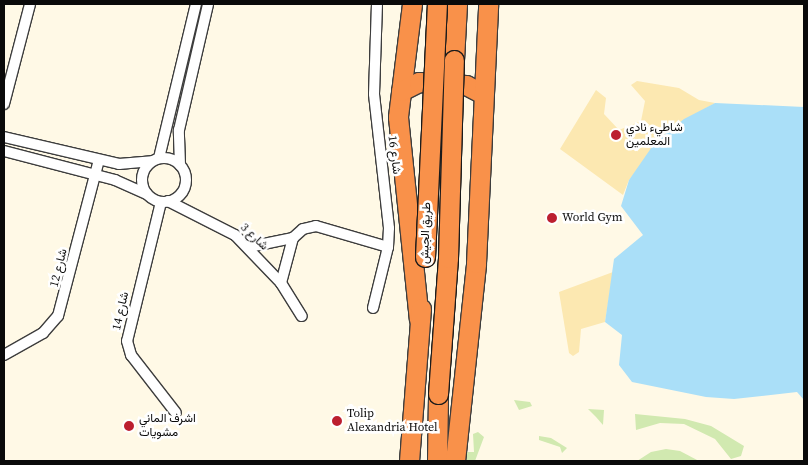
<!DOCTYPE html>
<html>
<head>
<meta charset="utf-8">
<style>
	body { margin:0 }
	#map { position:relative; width:808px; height:465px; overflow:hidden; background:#fff9e6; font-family:"Source Serif 4",Vazirmatn,serif }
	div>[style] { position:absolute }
	.green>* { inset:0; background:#d1e9b0 }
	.sand>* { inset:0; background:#fce8b1 }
	.water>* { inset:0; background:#aadff8 }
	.roads { filter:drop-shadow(1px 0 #3d3d3d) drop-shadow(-1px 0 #3d3d3d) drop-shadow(0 1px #3d3d3d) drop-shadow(0 -1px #3d3d3d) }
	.street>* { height:10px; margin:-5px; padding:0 5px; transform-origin:5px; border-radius:5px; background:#fff }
	.street>.ring { margin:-5px; padding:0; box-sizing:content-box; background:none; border:10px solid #fff; border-radius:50% }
	.highway>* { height:19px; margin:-9.5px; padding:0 9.5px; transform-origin:9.5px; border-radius:9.5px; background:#f9914a }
	.bridges { filter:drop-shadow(1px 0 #1b1b1b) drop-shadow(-1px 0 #1b1b1b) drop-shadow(0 1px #1b1b1b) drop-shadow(0 -1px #1b1b1b) }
	.highway-bridge>* { height:19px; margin:-9.5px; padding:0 9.5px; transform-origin:9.5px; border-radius:9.5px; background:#f9914a }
	.dots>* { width:14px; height:14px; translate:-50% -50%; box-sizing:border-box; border:2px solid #fff; border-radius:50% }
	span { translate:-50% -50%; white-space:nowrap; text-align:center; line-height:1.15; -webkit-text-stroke:5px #fff; paint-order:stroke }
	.poi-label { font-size:12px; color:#0a0a0a }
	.left { translate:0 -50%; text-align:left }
	.street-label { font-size:12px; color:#0a0a0a }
	.frame { position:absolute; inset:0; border:5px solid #0a0a0a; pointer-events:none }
</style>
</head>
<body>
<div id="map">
	<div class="green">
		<div style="clip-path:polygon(514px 400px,530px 402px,532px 406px,519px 410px)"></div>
		<div style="clip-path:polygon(588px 409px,604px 410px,603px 425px,596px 417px)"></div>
		<div style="clip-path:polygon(635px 414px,685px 419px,711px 426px,744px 446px,741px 456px,731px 459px,715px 439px,684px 424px,660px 423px,636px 430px)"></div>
		<div style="clip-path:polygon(478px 432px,484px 437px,475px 461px,466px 461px,467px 452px,474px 452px,473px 434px)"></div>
		<div style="clip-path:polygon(539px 436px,551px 438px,567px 448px,562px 453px,560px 447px,539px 440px)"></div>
		<div style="clip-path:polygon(666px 449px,680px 451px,699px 461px,637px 461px,651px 452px)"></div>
	</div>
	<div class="sand">
		<div style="clip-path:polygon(637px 81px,679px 88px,699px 100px,715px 103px,670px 129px,629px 180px,623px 195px,560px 149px,596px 90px,606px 98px,604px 114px,619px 130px,641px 121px,645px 101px,631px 85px)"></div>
		<div style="clip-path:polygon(613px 272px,605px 322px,581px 329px,579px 352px,573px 356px,569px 353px,559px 292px)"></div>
	</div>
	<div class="water">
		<div style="clip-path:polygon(715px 103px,804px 107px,804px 400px,797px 392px,734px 399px,706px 397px,632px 382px,619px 365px,622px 335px,605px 322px,614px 259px,643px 235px,621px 206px,629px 180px,656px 141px,684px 119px)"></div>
	</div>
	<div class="roads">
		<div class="street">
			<div style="left:4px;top:104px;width:103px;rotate:-75.4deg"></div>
			<div style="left:4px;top:137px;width:118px;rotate:13.2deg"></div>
			<div style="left:119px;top:164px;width:33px;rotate:-5deg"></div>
			<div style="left:4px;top:151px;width:115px;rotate:14.6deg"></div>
			<div style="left:115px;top:180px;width:35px;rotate:24deg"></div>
			<div style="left:159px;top:158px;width:158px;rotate:-76.5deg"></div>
			<div class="ring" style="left:142px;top:158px;width:34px;height:34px"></div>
			<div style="left:180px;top:165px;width:35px;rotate:-92deg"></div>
			<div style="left:179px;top:130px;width:129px;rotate:-77deg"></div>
			<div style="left:168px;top:201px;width:75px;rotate:26.9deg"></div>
			<div style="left:235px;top:235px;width:66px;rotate:46.2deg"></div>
			<div style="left:281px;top:283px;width:39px;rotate:58deg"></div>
			<div style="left:161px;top:202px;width:143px;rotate:103.7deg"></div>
			<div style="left:127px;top:341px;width:15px;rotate:74deg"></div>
			<div style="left:131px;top:355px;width:73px;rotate:52.2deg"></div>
			<div style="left:249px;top:247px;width:45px;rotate:-11.6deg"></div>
			<div style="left:293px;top:238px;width:13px;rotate:-42deg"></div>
			<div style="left:303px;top:229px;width:13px;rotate:-13deg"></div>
			<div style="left:316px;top:226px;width:75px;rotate:16.3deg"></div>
			<div style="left:281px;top:283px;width:47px;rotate:-75.1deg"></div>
			<div style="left:373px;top:308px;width:63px;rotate:-76.2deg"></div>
			<div style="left:388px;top:247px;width:19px;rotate:-87deg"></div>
			<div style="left:389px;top:228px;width:135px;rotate:-96.4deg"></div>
			<div style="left:374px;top:94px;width:90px;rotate:-88.1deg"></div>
			<div style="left:4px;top:355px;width:45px;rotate:-29.4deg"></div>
			<div style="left:43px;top:333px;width:23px;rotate:-49deg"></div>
			<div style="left:58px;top:316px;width:161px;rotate:-75.3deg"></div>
		</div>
		<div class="highway">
			<div style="left:412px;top:4px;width:114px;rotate:97.1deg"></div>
			<div style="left:398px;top:117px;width:203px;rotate:84.1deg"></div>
			<div style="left:454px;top:60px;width:56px;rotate:-86.9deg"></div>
			<div style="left:401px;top:91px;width:20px;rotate:-27deg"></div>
			<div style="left:419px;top:82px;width:47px;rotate:3.7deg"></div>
			<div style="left:466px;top:85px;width:19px;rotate:28deg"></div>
			<div style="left:409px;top:461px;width:153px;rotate:-85.5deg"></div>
			<div style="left:437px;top:461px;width:67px;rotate:-89.1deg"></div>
			<div style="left:455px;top:461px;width:199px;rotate:-83.9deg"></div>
			<div style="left:476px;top:263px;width:259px;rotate:-87.3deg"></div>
		</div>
	</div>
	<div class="bridges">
		<div class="highway-bridge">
			<div style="left:425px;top:257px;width:253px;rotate:-87.3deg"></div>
			<div style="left:438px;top:394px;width:136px;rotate:-85.8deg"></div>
			<div style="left:448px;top:258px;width:198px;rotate:-88.3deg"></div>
		</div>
	</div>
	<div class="dots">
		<div style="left:616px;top:135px;background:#bc1f2f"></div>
		<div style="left:552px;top:218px;background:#bc1f2f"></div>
		<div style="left:337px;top:421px;background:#bc1f2f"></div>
		<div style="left:129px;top:426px;background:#bc1f2f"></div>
	</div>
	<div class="poi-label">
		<span class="left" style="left:626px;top:135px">شاطيء نادي<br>المعلمين</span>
		<span class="left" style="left:562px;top:218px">World Gym</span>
		<span class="left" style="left:347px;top:421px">Tolip<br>Alexandria Hotel</span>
		<span class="left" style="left:139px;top:426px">اشرف الماني<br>مشويات</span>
	</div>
	<div class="street-label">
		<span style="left:394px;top:155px;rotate:83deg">شارع 16</span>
		<span style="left:426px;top:233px;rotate:-88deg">طريق الجيش</span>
		<span style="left:254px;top:237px;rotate:43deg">شارع 3</span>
		<span style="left:59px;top:268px;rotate:-76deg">شارع 12</span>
		<span style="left:121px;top:311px;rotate:-77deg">شارع 14</span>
	</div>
	<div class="frame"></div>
</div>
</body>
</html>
